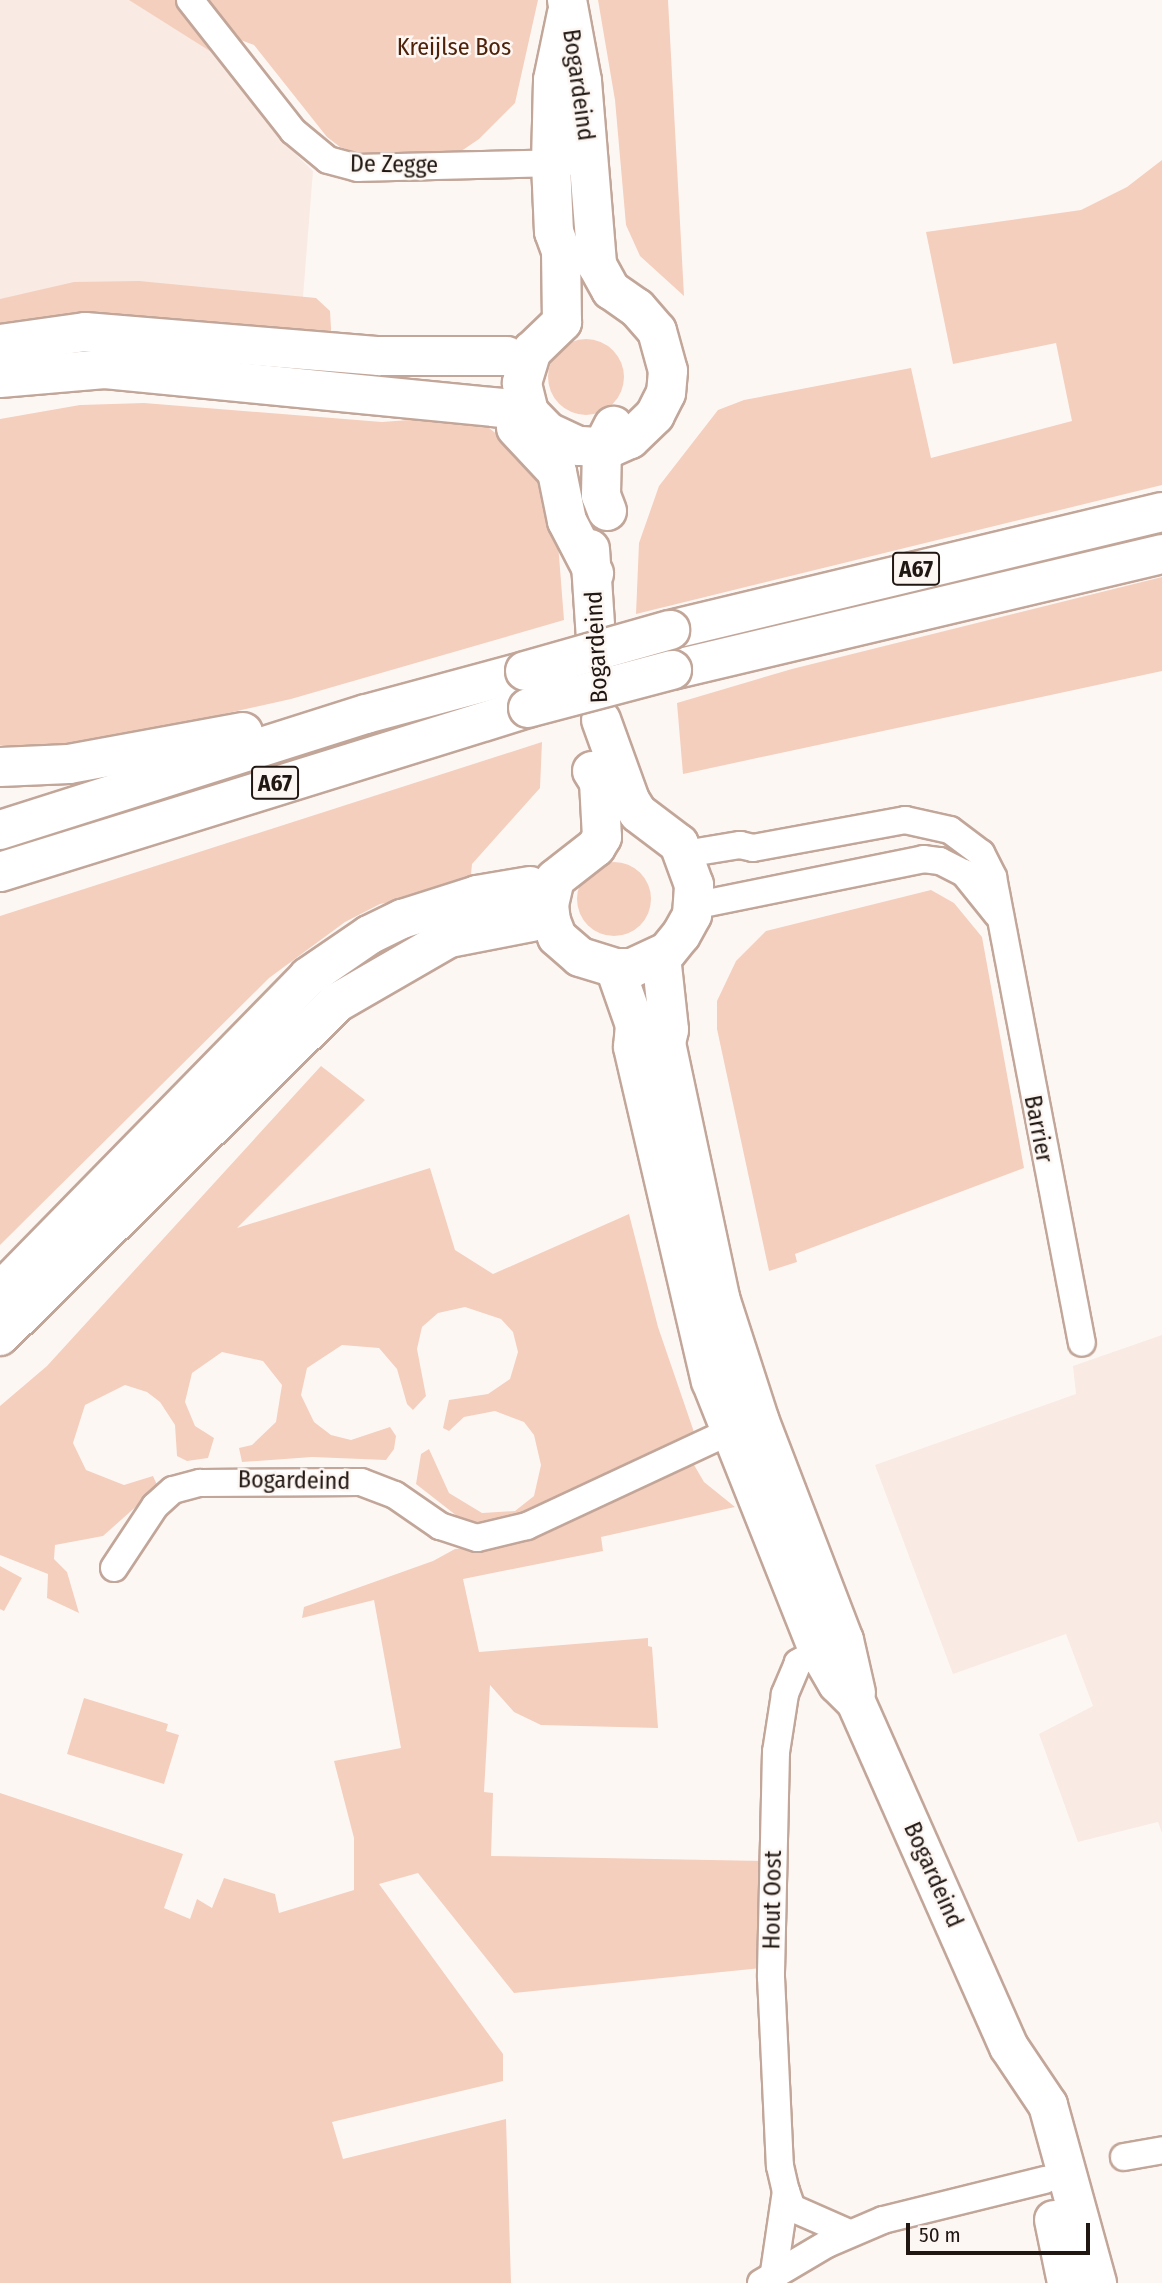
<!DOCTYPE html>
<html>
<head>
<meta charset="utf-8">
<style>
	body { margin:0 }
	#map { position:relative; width:1162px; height:2283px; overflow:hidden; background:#fdf7f4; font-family:"Fira Sans Condensed",sans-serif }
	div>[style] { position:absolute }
	.built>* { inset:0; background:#f9eae3 }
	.green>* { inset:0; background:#f4cfbd }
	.round { border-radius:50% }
	.roads { filter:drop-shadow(2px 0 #c2a699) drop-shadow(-2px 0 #c2a699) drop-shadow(0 2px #c2a699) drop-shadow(0 -2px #c2a699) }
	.minor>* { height:26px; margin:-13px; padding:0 13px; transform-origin:13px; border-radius:13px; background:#fff }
	.secondary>* { height:38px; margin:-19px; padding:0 19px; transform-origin:19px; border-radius:19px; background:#fff }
	.motorway>* { height:38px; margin:-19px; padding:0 19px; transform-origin:19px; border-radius:19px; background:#fff }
	.bridges { filter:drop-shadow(2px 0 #c2a699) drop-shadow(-2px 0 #c2a699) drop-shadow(0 2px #c2a699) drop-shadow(0 -2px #c2a699) }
	.motorway-bridge>* { height:38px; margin:-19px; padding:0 19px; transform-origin:19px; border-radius:19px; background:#fff }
	span { translate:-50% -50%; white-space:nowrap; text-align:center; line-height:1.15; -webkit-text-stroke:5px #fdf7f4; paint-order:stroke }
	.shield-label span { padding:2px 5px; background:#fdf7f4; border:2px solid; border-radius:5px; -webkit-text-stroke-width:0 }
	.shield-label { font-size:23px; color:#211712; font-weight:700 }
	.park-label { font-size:24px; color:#4e2209 }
	.street-label { font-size:24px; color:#211712 }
	.scale { position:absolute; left:906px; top:2223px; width:184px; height:32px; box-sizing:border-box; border:4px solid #211712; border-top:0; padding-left:9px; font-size:21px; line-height:24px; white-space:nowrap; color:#211712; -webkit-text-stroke:5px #fdf7f4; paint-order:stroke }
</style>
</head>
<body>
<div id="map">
	<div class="built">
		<div style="clip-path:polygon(0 0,153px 0,201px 38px,284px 143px,313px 171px,303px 297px,268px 312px,0 321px)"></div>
		<div style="clip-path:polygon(1162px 1335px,1162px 1833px,1158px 1822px,1078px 1842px,1039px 1734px,1093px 1706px,1066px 1634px,953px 1674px,875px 1465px,1076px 1394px,1073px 1366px)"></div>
	</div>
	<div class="green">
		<div style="clip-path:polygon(129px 0,176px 0,214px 48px,213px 53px)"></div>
		<div style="clip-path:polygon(209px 0,538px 0,515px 103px,479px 139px,454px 156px,376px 159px,340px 147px,327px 137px,254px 45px,227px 35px)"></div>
		<div style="clip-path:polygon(598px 0,668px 0,684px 296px,640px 256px,626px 225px,615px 100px)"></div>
		<div style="clip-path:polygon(1162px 160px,1162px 485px,636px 614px,639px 543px,659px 486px,718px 410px,744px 400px,911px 368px,931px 458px,1072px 421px,1056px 343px,953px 364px,926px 232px,1081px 210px,1127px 187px)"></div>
		<div style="clip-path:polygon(139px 281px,316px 298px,330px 311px,332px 346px,0 335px,0 299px,74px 282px)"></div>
		<div class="round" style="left:548px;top:339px;width:76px;height:76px"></div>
		<div style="clip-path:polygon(144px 403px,382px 422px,435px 418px,483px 423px,538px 468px,558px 543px,564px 620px,291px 699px,116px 738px,62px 746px,0 745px,0 419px,80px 405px)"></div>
		<div style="clip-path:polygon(1162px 577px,1162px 671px,683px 774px,677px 703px,792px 669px)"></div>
		<div style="clip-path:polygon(542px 742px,540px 788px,472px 864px,470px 886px,380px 904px,345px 922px,269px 978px,0 1245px,0 916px)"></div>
		<div class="round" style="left:577px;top:862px;width:74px;height:74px"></div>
		<div style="clip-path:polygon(931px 890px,954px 903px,982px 937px,1024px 1168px,795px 1254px,797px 1262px,769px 1271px,717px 1029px,717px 1001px,736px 961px,766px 931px)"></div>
		<div style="clip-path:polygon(321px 1066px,365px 1100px,237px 1228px,430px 1168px,455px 1250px,493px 1274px,629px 1214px,658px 1327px,695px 1435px,517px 1518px,491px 1526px,477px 1524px,457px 1516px,416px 1484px,421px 1454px,429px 1449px,449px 1493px,482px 1513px,515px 1511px,534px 1496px,541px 1465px,534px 1435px,524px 1422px,495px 1411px,464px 1417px,449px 1431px,443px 1428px,449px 1400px,488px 1394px,510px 1379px,518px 1352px,513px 1332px,501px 1319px,465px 1307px,438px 1313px,422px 1327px,417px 1349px,426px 1396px,413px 1410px,407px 1404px,397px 1369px,379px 1348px,342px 1345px,307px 1368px,301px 1395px,314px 1422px,331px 1435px,351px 1440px,390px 1427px,396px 1436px,394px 1449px,386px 1460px,312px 1457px,242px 1462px,239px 1448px,252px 1445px,276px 1422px,282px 1385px,263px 1361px,222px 1352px,192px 1373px,185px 1402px,195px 1426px,214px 1438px,208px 1458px,187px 1461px,177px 1456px,175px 1425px,160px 1402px,147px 1392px,125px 1385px,85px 1405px,73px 1443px,86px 1470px,124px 1485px,153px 1476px,158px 1487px,103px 1536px,55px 1545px,54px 1559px,67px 1572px,79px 1613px,47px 1598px,48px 1574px,0 1555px,0 1406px,47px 1366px)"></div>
		<div style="clip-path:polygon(690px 1458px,704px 1482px,735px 1507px,601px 1537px,603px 1551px,463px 1579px,479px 1652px,648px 1638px,648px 1646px,652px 1647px,658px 1728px,541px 1725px,514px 1712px,490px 1685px,484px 1792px,493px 1793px,491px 1856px,765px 1861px,771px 1967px,514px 1993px,418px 1873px,379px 1884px,503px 2054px,503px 2081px,332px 2122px,343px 2159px,506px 2119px,511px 2283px,0 2283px,0 1793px,183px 1854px,164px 1908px,190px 1919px,197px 1899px,212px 1908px,224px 1878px,275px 1894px,279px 1913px,354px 1890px,354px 1838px,334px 1761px,401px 1748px,374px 1600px,302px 1618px,304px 1607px,433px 1561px,455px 1549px,491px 1547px,537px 1537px)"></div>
		<div style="clip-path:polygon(0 1566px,22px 1578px,4px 1611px,0 1609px)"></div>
		<div style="clip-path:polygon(84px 1698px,168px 1724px,166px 1731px,179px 1735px,164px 1784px,67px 1754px)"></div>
	</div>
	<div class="roads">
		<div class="minor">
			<div style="left:190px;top:0;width:167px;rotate:51.8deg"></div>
			<div style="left:293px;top:131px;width:45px;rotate:39.6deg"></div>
			<div style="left:328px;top:160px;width:31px;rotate:15deg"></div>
			<div style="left:358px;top:168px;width:207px;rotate:-1.4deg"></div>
			<div style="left:685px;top:854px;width:56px;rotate:-9.3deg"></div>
			<div style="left:740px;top:845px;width:13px;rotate:13deg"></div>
			<div style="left:753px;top:848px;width:155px;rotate:-10.4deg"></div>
			<div style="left:905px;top:820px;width:46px;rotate:12.5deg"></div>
			<div style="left:950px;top:830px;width:39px;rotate:37deg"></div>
			<div style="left:981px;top:853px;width:27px;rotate:63deg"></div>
			<div style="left:993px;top:877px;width:474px;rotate:79.2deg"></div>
			<div style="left:693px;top:906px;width:235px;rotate:-11.5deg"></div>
			<div style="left:923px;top:859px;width:17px;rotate:7deg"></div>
			<div style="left:940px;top:861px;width:27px;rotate:27deg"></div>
			<div style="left:964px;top:873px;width:53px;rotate:51.2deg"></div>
			<div style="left:114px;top:1568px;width:74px;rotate:-56.5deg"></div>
			<div style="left:155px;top:1506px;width:24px;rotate:-42deg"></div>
			<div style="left:173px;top:1490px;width:28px;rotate:-15deg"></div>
			<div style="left:200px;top:1483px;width:161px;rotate:-0.4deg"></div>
			<div style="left:361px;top:1482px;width:36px;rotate:21deg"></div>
			<div style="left:395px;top:1495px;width:55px;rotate:34.6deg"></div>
			<div style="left:440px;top:1526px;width:39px;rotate:18deg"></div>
			<div style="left:477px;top:1538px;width:51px;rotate:-13.5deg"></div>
			<div style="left:527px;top:1526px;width:239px;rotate:-25deg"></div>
			<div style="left:833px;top:1644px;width:40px;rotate:152deg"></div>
			<div style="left:798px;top:1663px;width:34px;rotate:113deg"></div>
			<div style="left:785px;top:1694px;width:59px;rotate:98.8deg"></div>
			<div style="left:776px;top:1752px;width:225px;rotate:91.3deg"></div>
			<div style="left:771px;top:1977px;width:189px;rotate:87.3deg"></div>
			<div style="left:780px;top:2166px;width:26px;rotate:77deg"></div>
			<div style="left:786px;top:2191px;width:18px;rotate:71deg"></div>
			<div style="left:792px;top:2208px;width:62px;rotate:23.7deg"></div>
			<div style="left:1124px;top:2157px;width:39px;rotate:-10deg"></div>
			<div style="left:774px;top:2272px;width:82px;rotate:-81.6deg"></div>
			<div style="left:761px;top:2283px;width:77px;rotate:-30.6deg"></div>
			<div style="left:827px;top:2244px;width:61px;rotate:-23.2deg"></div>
			<div style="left:883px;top:2220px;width:167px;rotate:-13.9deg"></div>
		</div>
		<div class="secondary">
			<div style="left:567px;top:0;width:82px;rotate:79.5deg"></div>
			<div style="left:582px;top:81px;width:185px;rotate:85.3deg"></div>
			<div style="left:597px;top:265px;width:29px;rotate:61deg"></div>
			<div style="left:611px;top:290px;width:32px;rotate:35deg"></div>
			<div style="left:637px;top:308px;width:30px;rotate:49deg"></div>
			<div style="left:657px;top:331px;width:41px;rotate:74.6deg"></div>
			<div style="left:668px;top:371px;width:22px;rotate:95deg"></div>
			<div style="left:666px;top:393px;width:25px;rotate:117deg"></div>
			<div style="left:655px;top:415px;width:35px;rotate:136deg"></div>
			<div style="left:630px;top:439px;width:22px;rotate:156deg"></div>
			<div style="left:610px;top:448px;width:32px;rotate:-176deg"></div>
			<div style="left:578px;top:446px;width:33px;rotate:-155deg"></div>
			<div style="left:548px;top:432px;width:28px;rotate:-134deg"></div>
			<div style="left:529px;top:412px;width:30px;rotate:-104deg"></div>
			<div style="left:522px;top:383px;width:34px;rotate:-73deg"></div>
			<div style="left:532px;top:351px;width:42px;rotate:-44deg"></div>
			<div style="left:562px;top:322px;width:71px;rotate:-90.8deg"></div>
			<div style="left:561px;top:251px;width:20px;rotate:-110deg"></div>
			<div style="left:554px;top:232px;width:69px;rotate:-92.5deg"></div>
			<div style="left:551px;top:163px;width:83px;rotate:-88.6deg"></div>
			<div style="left:553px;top:80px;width:68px;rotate:-78.2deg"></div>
			<div style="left:516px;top:428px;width:60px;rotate:47deg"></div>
			<div style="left:557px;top:472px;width:50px;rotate:78.5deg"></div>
			<div style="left:567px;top:521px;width:59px;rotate:62.6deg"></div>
			<div style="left:607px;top:511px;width:17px;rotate:-111deg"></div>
			<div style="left:601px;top:495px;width:47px;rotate:-88.8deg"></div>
			<div style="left:602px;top:448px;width:25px;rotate:-63deg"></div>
			<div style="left:590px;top:549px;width:135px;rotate:86.2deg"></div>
			<div style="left:592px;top:771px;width:13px;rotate:58deg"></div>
			<div style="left:599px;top:782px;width:55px;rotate:86.9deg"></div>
			<div style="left:602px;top:837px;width:12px;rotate:121deg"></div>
			<div style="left:596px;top:847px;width:52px;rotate:142deg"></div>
			<div style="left:555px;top:879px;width:27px;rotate:103deg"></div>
			<div style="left:549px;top:905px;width:16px;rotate:83deg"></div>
			<div style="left:551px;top:921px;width:17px;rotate:69deg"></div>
			<div style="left:557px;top:937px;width:30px;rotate:41deg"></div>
			<div style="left:580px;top:957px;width:37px;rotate:17deg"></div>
			<div style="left:615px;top:968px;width:17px"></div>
			<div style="left:632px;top:968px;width:38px;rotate:-25deg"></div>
			<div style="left:667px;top:952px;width:22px;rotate:-51deg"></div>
			<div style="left:681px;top:935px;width:23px;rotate:-61deg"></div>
			<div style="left:692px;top:915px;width:30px;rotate:-86deg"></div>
			<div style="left:694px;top:885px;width:44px;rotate:-110.1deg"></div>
			<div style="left:679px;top:844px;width:51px;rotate:-142.9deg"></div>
			<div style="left:638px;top:813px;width:15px;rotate:-122deg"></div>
			<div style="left:630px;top:800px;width:85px;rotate:-109.9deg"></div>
			<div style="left:661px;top:956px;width:74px;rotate:83.8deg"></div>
			<div style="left:669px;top:1030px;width:13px;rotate:103deg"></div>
			<div style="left:666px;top:1043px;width:261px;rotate:78deg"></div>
			<div style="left:720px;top:1298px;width:127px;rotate:72.1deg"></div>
			<div style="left:759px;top:1419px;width:237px;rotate:69deg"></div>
			<div style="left:844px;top:1640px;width:54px;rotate:77.2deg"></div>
			<div style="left:615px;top:968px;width:60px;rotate:70.7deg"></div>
			<div style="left:635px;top:1025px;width:22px;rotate:95deg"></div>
			<div style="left:633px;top:1047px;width:343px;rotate:76.9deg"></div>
			<div style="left:711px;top:1381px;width:289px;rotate:68.3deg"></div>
			<div style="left:818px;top:1650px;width:39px;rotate:60deg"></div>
			<div style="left:838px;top:1684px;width:25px;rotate:45deg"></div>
			<div style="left:856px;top:1702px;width:377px;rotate:66.1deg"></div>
			<div style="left:1009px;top:2047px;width:70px;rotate:56.1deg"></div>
			<div style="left:1048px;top:2105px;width:185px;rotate:74.6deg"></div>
			<div style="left:1054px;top:2220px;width:64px;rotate:78.3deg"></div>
		</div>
		<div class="motorway">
			<div style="left:0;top:344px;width:86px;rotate:-8deg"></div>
			<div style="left:85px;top:332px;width:295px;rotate:4.7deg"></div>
			<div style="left:379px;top:356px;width:128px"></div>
			<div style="left:0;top:378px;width:105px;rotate:-4.9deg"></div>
			<div style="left:105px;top:369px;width:402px;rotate:5.6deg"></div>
			<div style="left:670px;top:630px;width:506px;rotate:-13.49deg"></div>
			<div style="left:672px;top:670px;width:504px;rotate:-13.32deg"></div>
			<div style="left:0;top:767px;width:69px;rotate:-2.5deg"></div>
			<div style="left:69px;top:764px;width:177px;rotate:-10.4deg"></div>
			<div style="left:0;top:830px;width:384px;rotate:-17.6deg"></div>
			<div style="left:366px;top:714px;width:165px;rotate:-15.1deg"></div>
			<div style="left:0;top:872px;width:553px;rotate:-17.26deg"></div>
			<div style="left:0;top:1292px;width:441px;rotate:-45.6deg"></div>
			<div style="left:308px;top:977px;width:74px;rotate:-34.5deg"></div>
			<div style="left:369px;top:935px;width:37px;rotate:-26deg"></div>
			<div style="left:402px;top:919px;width:79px;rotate:-17.7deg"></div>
			<div style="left:477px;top:895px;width:54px;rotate:-9.6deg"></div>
			<div style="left:0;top:1336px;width:475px;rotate:-44.7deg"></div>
			<div style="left:338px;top:1002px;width:128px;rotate:-30deg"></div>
			<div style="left:449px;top:938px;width:85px;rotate:-10.9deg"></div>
		</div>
	</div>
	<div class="bridges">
		<div class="motorway-bridge">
			<div style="left:525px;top:671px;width:151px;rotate:-15.8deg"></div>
			<div style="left:528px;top:708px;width:149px;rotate:-14.8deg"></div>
		</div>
	</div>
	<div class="shield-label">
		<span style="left:916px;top:569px">A67</span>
		<span style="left:275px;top:783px">A67</span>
	</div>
	<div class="park-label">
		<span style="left:454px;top:48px">Kreijlse Bos</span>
	</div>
	<div class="street-label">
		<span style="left:578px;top:85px;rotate:82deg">Bogardeind</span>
		<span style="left:394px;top:165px;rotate:1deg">De Zegge</span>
		<span style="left:597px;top:647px;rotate:-93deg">Bogardeind</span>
		<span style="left:1038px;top:1129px;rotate:79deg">Barrier</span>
		<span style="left:294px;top:1481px;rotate:1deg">Bogardeind</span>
		<span style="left:933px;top:1875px;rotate:66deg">Bogardeind</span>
		<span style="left:773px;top:1900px;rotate:-89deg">Hout Oost</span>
	</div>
	<div class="scale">50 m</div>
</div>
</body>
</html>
